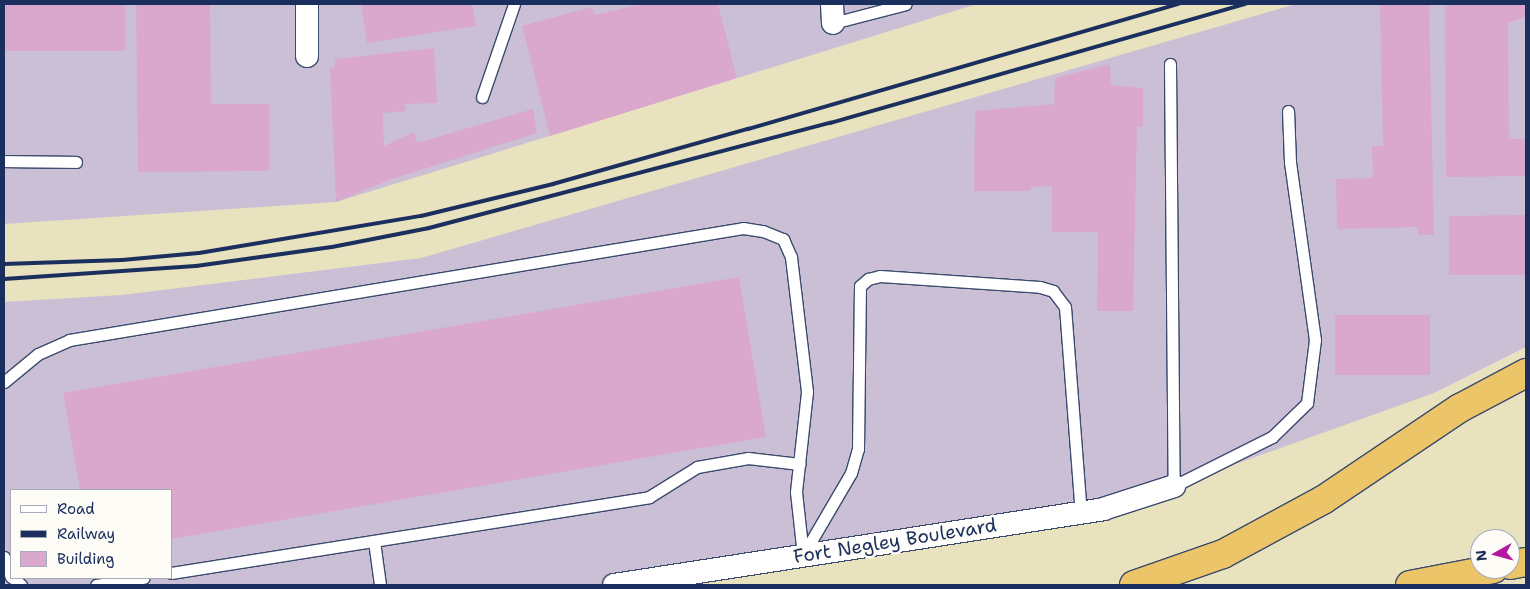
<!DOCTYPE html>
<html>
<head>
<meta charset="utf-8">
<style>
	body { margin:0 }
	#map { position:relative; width:1530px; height:589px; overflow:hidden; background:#e8e2bf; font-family:"Shantell Sans",sans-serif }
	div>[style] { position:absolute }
	.industrial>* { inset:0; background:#cbbfd5 }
	.building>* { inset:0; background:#daa8cd }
	.roads { filter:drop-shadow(1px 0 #3a4a6d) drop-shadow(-1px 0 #3a4a6d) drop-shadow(0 1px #3a4a6d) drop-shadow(0 -1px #3a4a6d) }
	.lane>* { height:11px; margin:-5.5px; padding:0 5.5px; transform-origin:5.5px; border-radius:5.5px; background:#fff }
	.street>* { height:22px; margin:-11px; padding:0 11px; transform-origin:11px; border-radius:11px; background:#fff }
	.highway>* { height:28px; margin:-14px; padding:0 14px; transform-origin:14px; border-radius:14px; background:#edc569 }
	.rail>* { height:4px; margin:-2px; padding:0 2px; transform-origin:2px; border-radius:2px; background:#1b2f5e }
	span { translate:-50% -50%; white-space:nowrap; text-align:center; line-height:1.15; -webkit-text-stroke:5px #fdfcf7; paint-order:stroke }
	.street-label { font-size:19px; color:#1b2f5e }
	.frame { position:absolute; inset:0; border:5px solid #1b2f5e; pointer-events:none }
	.legend { position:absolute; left:10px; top:489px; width:162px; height:90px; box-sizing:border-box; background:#fdfcf7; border:1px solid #a3aaba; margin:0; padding:6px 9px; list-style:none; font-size:15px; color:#1b2f5e }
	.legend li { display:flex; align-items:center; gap:10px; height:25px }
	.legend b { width:25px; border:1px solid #a3aaba }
	.north { position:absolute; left:1470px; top:529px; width:50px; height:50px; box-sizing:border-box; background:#fdfcf7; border:1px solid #a3aaba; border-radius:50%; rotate:263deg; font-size:14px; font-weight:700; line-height:20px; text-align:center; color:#1b2f5e }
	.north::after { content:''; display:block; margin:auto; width:18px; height:22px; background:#b5179e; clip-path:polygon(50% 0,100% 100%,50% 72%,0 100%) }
</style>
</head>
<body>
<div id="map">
	<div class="industrial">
		<div style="clip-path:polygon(4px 4px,977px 4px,336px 202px,4px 224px)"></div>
		<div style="clip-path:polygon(evenodd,1296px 4px,1526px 4px,1526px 347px,1434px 393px,1174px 486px,614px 585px,4px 585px,4px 302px,122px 295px,421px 258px,1296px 4px,11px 490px,171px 490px,171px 578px,11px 578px,11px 490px)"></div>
	</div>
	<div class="building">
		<div style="clip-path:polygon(4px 4px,125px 4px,125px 51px,4px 51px)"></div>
		<div style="clip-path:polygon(136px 4px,210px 4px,211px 104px,269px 104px,269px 171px,138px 172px)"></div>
		<div style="clip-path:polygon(361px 4px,472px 4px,476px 26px,367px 43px)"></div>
		<div style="clip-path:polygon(642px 4px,718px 4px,737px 78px,550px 136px,522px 26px,592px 7px,595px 15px)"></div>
		<div style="clip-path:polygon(1380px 4px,1429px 4px,1434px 235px,1418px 235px,1417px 227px,1337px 229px,1336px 179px,1373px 178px,1372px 146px,1383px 146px)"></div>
		<div style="clip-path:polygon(1445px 4px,1526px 4px,1526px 17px,1508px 23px,1509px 139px,1526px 139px,1526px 176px,1446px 177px)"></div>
		<div style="clip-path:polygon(434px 48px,437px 103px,405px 104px,406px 111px,383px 113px,384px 146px,414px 132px,417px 143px,533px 109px,537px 133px,389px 180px,336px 202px,330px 68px,335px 67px,335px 59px)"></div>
		<div style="clip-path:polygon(1110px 64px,1111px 85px,1143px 88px,1143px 126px,1137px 127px,1133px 311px,1097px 311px,1098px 232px,1052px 232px,1052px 186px,1032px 187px,1030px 191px,974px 191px,975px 111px,1054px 104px,1055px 78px)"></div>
		<div style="clip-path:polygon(1526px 215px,1526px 275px,1449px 275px,1449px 216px)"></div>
		<div style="clip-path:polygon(739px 277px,766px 437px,171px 539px,171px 490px,80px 490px,63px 393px)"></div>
		<div style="clip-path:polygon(1335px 315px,1430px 315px,1430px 375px,1335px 375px)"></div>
	</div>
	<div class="roads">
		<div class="lane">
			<div style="left:833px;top:23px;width:75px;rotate:-14.6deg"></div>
			<div style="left:1170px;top:64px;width:422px;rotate:89.5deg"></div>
			<div style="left:1174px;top:486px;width:110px;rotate:-26.6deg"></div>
			<div style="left:1272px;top:437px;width:49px;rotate:-44.2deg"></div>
			<div style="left:1307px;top:403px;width:64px;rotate:-82.8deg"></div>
			<div style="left:1315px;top:340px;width:180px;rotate:-98deg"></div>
			<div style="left:1290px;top:162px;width:51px;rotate:-92.2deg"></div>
			<div style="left:482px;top:97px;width:98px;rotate:-71deg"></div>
			<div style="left:4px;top:161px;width:72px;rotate:0.8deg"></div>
			<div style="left:4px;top:382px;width:44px;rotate:-39.5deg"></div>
			<div style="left:38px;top:354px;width:34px;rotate:-24deg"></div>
			<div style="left:69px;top:340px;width:683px;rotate:-9.43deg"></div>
			<div style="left:743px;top:228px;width:20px;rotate:9deg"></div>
			<div style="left:763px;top:231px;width:22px;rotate:22deg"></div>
			<div style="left:783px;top:239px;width:20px;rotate:66deg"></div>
			<div style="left:791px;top:257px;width:136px;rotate:83.2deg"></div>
			<div style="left:807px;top:392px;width:101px;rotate:96.3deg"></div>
			<div style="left:796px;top:492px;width:63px;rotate:83.7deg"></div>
			<div style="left:374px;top:541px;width:44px;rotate:82.2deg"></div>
			<div style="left:803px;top:555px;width:95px;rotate:-59.7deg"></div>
			<div style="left:851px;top:473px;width:25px;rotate:-74deg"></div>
			<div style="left:858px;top:449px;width:163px;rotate:-89.3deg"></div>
			<div style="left:860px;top:286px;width:11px;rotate:-41deg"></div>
			<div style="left:868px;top:279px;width:12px;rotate:-14deg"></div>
			<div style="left:880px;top:276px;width:160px;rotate:3.9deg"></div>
			<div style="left:1040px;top:287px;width:14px;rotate:17deg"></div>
			<div style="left:1053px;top:291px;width:20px;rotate:53deg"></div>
			<div style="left:1065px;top:307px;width:207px;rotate:85.6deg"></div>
			<div style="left:4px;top:557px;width:21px;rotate:71deg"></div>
			<div style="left:171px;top:573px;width:484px;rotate:-9deg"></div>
			<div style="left:649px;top:497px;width:57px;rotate:-32deg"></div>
			<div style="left:697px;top:467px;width:52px;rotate:-10deg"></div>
			<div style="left:748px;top:458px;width:52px;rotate:6.6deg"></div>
			<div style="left:13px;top:578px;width:11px;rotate:41deg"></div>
			<div style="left:96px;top:585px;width:48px;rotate:-8.5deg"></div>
		</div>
		<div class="street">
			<div style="left:307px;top:4px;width:52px;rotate:90deg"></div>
			<div style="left:832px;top:4px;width:19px;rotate:87deg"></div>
			<div style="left:614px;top:585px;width:495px;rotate:-8.8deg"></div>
			<div style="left:1103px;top:509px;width:75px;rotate:-17.9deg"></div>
		</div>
		<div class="highway">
			<div style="left:1510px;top:565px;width:16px;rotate:-11deg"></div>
			<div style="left:1134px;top:585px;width:94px;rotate:-19.2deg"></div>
			<div style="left:1223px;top:554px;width:114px;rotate:-28.4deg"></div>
			<div style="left:1323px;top:500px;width:165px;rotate:-33.9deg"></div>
			<div style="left:1460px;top:408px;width:75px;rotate:-27.9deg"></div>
			<div style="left:1410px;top:585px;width:85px;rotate:-10.9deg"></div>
		</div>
	</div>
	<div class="rail">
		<div style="left:4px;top:264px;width:118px;rotate:-1.9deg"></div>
		<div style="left:122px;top:260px;width:77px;rotate:-5.2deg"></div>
		<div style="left:199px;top:253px;width:225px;rotate:-9.5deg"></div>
		<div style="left:421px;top:216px;width:136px;rotate:-13.6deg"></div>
		<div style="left:553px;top:184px;width:203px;rotate:-15.8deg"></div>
		<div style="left:748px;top:129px;width:448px;rotate:-16.2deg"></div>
		<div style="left:4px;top:279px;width:192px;rotate:-3.9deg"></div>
		<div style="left:196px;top:266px;width:137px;rotate:-8deg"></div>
		<div style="left:332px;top:247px;width:99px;rotate:-11.1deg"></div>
		<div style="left:429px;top:228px;width:415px;rotate:-14.7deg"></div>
		<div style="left:830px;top:123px;width:432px;rotate:-16deg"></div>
	</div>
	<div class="street-label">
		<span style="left:895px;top:541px;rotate:-9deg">Fort Negley Boulevard</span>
	</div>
	<div class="frame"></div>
	<ul class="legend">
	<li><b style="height:6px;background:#fff"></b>Road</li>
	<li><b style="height:6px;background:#1b2f5e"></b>Railway</li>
	<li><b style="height:14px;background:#daa8cd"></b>Building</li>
	</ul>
	<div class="north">N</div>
</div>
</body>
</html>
